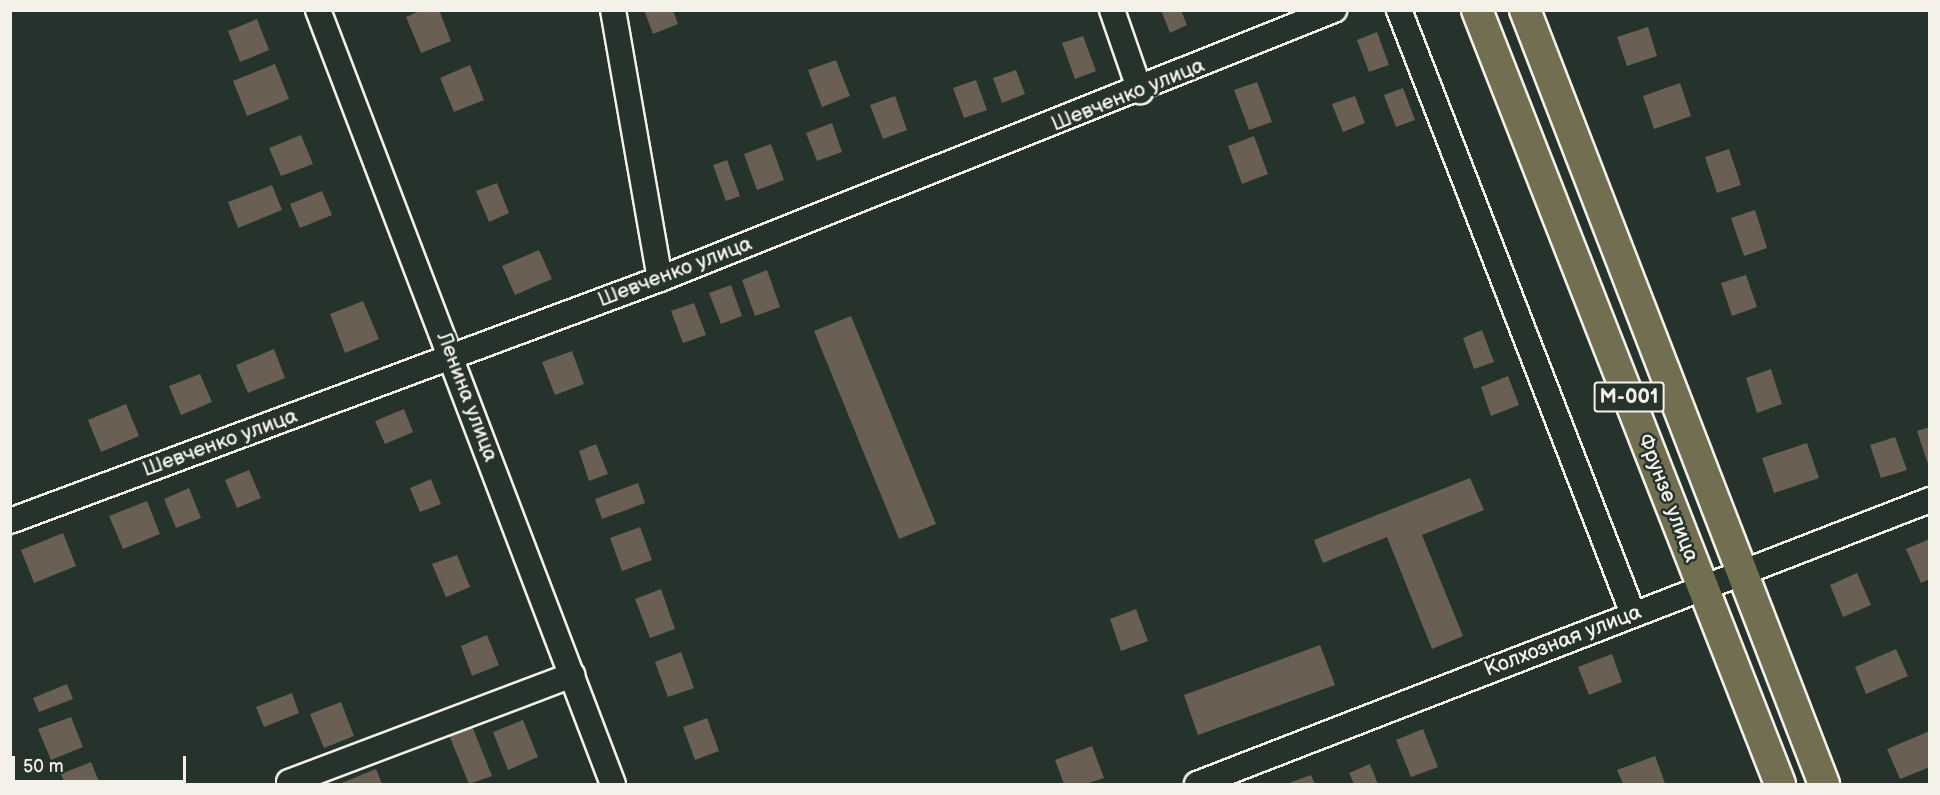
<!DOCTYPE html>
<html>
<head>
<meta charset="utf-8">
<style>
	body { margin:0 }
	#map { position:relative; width:1940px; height:795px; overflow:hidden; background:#26332d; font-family:"Balsamiq Sans",sans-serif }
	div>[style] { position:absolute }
	.building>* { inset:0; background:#695f52 }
	.roads { filter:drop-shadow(2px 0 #f4f1e8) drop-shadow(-2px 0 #f4f1e8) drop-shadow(0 2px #f4f1e8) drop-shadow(0 -2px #f4f1e8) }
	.minor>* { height:24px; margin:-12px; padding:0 12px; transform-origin:12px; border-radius:12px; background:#26332d }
	.major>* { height:30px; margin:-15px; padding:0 15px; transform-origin:15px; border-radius:15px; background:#726e52 }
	span { translate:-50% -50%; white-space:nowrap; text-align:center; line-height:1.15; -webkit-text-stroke:5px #26332d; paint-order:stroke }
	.shield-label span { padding:2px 4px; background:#26332d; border:2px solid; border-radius:4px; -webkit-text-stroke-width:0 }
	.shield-label { font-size:20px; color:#f4f1e8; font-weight:700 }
	.street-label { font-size:21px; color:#f4f1e8 }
	.frame { position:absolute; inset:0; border:12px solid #f4f1e8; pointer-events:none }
	.scale { position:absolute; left:12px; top:756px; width:174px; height:27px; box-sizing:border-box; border:3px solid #f4f1e8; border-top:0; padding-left:8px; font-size:18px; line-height:21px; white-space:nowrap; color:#f4f1e8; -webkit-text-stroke:4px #26332d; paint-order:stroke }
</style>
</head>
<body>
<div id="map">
	<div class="building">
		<div style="clip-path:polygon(422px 10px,439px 10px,451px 41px,421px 53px,406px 17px)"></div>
		<div style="clip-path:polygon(644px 10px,673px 10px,678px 24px,653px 34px)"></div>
		<div style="clip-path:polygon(1161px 10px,1181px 10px,1187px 25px,1170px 33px)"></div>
		<div style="clip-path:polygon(257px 19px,269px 50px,240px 62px,228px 31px)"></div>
		<div style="clip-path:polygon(1648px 27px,1657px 56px,1627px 66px,1617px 37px)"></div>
		<div style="clip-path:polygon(1377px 32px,1389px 65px,1369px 72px,1357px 40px)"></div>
		<div style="clip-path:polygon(1083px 36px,1096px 71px,1075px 79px,1062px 43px)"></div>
		<div style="clip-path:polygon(836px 60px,850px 96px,822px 107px,808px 70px)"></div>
		<div style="clip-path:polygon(275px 64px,289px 99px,247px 116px,233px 81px)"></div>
		<div style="clip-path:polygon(470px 65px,484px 100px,454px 112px,440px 78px)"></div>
		<div style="clip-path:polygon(1016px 70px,1025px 94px,1002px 103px,993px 78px)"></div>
		<div style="clip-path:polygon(976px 80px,987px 110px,964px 118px,953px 88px)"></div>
		<div style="clip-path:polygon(1257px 82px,1272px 122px,1249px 130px,1234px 90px)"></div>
		<div style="clip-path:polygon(1680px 83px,1691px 116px,1654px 129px,1643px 96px)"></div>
		<div style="clip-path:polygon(1403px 88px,1415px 120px,1396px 127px,1384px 95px)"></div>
		<div style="clip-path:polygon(895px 96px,907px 130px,883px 139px,870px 105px)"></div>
		<div style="clip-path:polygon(1355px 96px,1365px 123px,1343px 132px,1332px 104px)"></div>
		<div style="clip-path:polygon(832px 123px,842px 152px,817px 161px,806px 133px)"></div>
		<div style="clip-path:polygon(301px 135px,313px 164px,281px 176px,269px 148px)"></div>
		<div style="clip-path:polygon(1254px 136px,1268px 174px,1242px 184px,1228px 146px)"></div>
		<div style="clip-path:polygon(771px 144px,784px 180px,757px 190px,744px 154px)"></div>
		<div style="clip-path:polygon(1729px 149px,1741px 185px,1717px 193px,1705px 157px)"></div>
		<div style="clip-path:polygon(727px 160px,740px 196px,726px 201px,713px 165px)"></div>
		<div style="clip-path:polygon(497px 183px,509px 213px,489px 222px,476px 191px)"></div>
		<div style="clip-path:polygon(272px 185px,282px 210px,238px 228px,228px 202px)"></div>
		<div style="clip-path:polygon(322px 191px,332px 215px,300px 228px,290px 204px)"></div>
		<div style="clip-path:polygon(1755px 210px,1767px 248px,1744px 256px,1731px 218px)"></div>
		<div style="clip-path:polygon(539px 250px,552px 279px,515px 295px,502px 266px)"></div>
		<div style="clip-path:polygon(767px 270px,780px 307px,755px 316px,742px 280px)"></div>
		<div style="clip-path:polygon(1746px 275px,1757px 307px,1732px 316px,1721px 283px)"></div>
		<div style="clip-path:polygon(731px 285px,742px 316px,721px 324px,709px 293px)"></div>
		<div style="clip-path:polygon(363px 301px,379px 339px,345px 353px,330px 314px)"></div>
		<div style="clip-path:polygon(694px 303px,706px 335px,683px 343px,671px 311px)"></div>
		<div style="clip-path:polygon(851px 316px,936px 524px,899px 539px,814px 331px)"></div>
		<div style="clip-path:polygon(1482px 330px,1494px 362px,1474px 369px,1463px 338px)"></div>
		<div style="clip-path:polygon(274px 349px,285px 378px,248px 393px,236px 365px)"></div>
		<div style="clip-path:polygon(572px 351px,584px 384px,555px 395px,542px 362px)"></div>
		<div style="clip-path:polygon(1771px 369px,1782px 404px,1757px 413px,1746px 378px)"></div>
		<div style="clip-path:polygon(200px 374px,212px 402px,181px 415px,169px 386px)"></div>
		<div style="clip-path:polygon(1508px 376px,1519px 405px,1491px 416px,1481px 387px)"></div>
		<div style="clip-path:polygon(126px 404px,139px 436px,101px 452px,88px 420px)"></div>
		<div style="clip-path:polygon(404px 409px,413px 432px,385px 444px,375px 421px)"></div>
		<div style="clip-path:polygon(1930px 427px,1930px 463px,1928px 464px,1917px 431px)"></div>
		<div style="clip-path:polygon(1895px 437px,1907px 470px,1881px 478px,1870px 445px)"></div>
		<div style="clip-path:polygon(1807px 443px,1819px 478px,1774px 493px,1762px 458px)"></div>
		<div style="clip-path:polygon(596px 444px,608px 474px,589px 481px,579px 451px)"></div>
		<div style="clip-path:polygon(249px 470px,261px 498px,237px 508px,225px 480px)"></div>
		<div style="clip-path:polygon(1470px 478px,1484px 510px,1422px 535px,1463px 636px,1432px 649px,1387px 537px,1323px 563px,1314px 540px)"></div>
		<div style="clip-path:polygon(431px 479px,441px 504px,420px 512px,410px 488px)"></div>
		<div style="clip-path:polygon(638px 483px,645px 503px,602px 519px,595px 499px)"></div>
		<div style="clip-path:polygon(189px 488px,201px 518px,176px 528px,164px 499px)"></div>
		<div style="clip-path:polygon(147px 501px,160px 534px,123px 549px,109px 516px)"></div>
		<div style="clip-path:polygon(640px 527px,652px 560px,622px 571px,610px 538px)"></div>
		<div style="clip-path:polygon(63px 533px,76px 566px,34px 583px,21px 550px)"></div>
		<div style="clip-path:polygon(1930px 539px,1930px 579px,1921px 583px,1906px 549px)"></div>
		<div style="clip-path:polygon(457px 555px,470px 587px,446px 597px,432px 564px)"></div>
		<div style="clip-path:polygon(1857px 573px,1871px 605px,1843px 617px,1830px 585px)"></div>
		<div style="clip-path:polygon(661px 589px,675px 629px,650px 638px,635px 599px)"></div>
		<div style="clip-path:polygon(1136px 609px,1148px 641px,1121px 651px,1110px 619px)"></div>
		<div style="clip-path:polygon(487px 635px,499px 665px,472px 676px,461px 646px)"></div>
		<div style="clip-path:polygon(1320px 645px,1335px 685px,1198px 735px,1184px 695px)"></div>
		<div style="clip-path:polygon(1896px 649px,1908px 676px,1866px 694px,1855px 667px)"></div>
		<div style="clip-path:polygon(681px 652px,694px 688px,668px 697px,655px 662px)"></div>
		<div style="clip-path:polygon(1612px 654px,1622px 682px,1589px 695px,1578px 667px)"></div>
		<div style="clip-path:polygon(67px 684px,73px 699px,39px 712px,33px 698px)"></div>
		<div style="clip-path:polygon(292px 693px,299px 713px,264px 727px,256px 707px)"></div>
		<div style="clip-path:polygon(341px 702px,354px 736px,324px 748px,310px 714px)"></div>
		<div style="clip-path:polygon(71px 717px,83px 747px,51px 760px,38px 729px)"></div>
		<div style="clip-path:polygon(707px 718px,719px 751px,695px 760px,683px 727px)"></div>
		<div style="clip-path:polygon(523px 720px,538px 757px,508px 770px,493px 732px)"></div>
		<div style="clip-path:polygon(472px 726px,492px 776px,469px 784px,449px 735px)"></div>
		<div style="clip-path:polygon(1423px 729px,1438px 767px,1411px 777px,1396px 740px)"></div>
		<div style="clip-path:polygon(1930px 731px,1930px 767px,1900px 779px,1887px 749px)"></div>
		<div style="clip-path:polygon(1092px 746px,1104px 778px,1086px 784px,1064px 784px,1055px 760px)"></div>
		<div style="clip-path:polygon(1655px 756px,1665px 783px,1623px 784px,1617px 770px)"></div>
		<div style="clip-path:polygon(91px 762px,100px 784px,65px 784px,61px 774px)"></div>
		<div style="clip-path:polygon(1370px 764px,1378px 784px,1354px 784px,1349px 773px)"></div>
		<div style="clip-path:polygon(376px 769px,382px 784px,339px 784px)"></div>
		<div style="clip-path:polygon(1311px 775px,1315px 784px,1286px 784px)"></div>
	</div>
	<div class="roads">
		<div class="minor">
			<div style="left:318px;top:10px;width:828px;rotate:69.14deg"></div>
			<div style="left:613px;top:10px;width:273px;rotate:80.1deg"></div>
			<div style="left:1112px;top:10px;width:86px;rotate:70.9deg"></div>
			<div style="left:1399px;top:10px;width:648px;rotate:68.82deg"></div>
			<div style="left:10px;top:521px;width:694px;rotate:-20.42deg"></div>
			<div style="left:660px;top:279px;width:726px;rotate:-21.76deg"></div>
			<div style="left:289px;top:782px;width:303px;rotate:-20.7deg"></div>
			<div style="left:1197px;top:784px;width:786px;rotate:-21.18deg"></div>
		</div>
		<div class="major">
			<div style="left:1477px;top:10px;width:831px;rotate:68.62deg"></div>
			<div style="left:1525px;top:10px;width:830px;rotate:68.88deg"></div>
		</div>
	</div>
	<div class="shield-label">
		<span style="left:1629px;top:397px">M-001</span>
	</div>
	<div class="street-label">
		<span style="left:1128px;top:95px;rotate:-22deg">Шевченко улица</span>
		<span style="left:675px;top:272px;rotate:-21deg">Шевченко улица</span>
		<span style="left:467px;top:397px;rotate:69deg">Ленина улица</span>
		<span style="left:220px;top:443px;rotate:-20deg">Шевченко улица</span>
		<span style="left:1668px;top:498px;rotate:69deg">Фрунзе улица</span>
		<span style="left:1563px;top:641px;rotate:-21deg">Колхозная улица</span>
	</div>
	<div class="frame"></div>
	<div class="scale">50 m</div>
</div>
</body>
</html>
